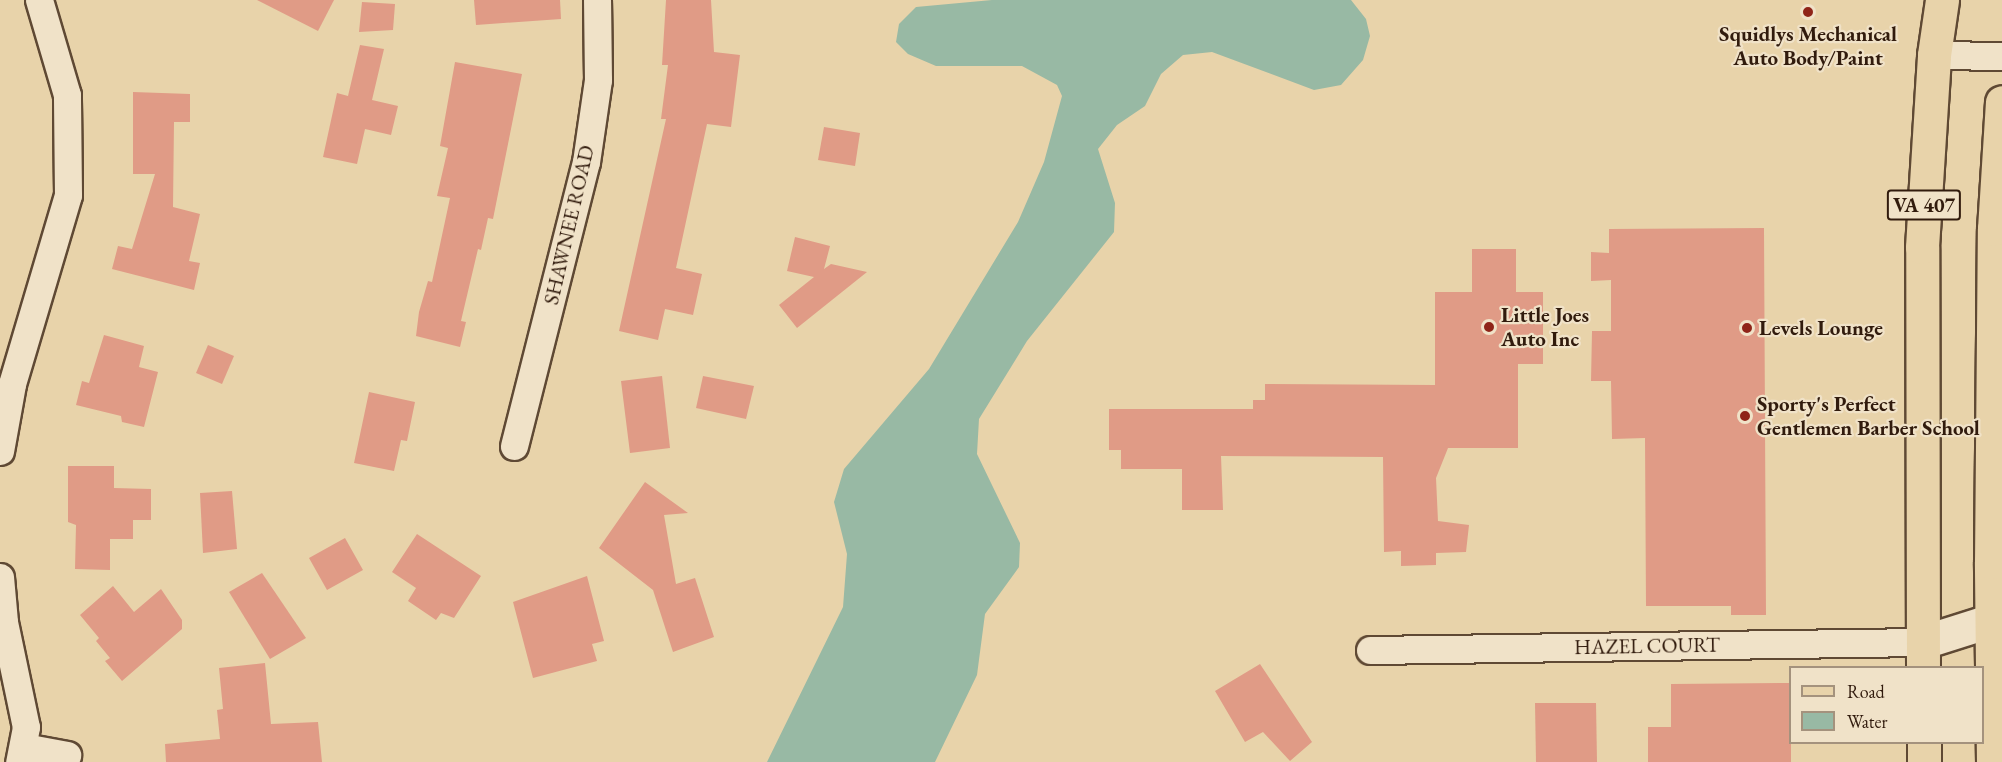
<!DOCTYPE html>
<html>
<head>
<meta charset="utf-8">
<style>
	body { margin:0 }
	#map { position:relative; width:2002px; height:762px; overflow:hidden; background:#e8d3aa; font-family:"EB Garamond",serif }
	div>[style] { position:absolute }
	.water>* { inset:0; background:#98b9a4 }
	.building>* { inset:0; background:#e09b86 }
	.roads { filter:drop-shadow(2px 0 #5f4934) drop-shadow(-2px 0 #5f4934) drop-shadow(0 2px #5f4934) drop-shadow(0 -2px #5f4934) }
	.minor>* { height:27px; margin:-13.5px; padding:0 13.5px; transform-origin:13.5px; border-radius:13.5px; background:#f0e2c8 }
	.tertiary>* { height:33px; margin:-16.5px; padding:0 16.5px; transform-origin:16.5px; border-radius:16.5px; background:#f0e2c8 }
	.primary>* { height:33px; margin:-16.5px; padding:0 16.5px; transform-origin:16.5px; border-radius:16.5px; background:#e8d3aa }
	.dots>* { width:16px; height:16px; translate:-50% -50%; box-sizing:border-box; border:3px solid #f0e2c8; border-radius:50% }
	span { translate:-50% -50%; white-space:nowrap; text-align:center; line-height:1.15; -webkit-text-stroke:4.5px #f0e2c8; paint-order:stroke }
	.shield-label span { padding:2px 4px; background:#f0e2c8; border:2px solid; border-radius:4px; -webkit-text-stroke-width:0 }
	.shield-label { font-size:20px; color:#311b0d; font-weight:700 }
	.poi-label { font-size:21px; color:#311b0d; font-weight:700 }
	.left { translate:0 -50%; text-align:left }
	.street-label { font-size:21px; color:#311b0d }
	.legend { position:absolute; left:1789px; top:666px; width:195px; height:78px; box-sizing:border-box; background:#f0e2c8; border:2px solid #a4927d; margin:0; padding:8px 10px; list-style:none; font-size:18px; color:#311b0d }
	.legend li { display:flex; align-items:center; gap:12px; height:30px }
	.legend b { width:30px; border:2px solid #a4927d }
</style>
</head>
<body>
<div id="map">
	<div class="water">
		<div style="clip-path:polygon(992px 0,1351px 0,1366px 19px,1370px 36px,1363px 60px,1341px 85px,1314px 90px,1212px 52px,1183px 55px,1161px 74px,1145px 106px,1117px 125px,1098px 149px,1115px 203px,1114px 232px,1027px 341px,979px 419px,977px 454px,1020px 543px,1019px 567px,985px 614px,977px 675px,935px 762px,767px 762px,843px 607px,847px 554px,834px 502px,844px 469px,929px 369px,1018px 222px,1044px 162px,1062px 96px,1057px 85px,1022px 66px,936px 66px,908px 54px,896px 42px,899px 24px,916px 7px)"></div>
	</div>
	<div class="building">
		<div style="clip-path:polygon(257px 0,334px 0,318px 31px)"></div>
		<div style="clip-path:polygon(474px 0,560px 0,561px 19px,476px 25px)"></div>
		<div style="clip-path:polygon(666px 0,711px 0,714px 52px,740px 55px,731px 127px,707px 124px,676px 268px,702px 274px,693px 315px,665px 309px,658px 340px,619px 331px,666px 119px,661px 119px,668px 65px,662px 65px)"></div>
		<div style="clip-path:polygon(362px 2px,395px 4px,393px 30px,359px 32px)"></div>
		<div style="clip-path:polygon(360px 45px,384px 49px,372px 100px,398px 106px,391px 135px,365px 129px,357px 164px,323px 157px,337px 93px,348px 96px)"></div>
		<div style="clip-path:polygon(455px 62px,522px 74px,493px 219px,488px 218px,481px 250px,478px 249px,461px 321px,466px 322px,460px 347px,416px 336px,419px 312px,428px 281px,432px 282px,450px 198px,437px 196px,448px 148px,440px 146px)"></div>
		<div style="clip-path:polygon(133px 92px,190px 94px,190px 122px,174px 122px,173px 207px,200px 214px,189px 261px,200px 263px,194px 290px,112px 269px,118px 246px,132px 249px,155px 174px,133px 174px)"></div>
		<div style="clip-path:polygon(824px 127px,860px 133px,855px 166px,818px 160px)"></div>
		<div style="clip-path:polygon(1764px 228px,1766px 615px,1731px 615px,1731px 606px,1646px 606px,1645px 438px,1612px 439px,1611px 381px,1591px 381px,1592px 331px,1611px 331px,1611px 280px,1591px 281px,1591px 252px,1609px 253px,1609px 229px)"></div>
		<div style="clip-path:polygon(795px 237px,830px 246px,824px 269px,831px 264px,867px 272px,797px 328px,779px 305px,814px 277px,787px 271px)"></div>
		<div style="clip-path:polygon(1472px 249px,1516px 249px,1516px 292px,1543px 292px,1543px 364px,1518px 364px,1518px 448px,1448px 448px,1436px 478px,1438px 521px,1469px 525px,1466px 552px,1436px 553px,1436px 565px,1401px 566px,1401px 551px,1384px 552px,1383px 457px,1221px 456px,1223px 510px,1182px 510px,1182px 469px,1121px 469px,1121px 450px,1109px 450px,1109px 409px,1253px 409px,1253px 400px,1265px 400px,1265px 384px,1435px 385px,1435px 292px,1472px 292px)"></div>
		<div style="clip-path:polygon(104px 335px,144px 346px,139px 367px,158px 372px,144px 427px,122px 422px,121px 416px,76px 405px,82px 381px,89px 383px)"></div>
		<div style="clip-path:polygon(208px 345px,234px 356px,222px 384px,196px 373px)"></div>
		<div style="clip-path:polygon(662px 376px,670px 448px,630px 453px,621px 381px)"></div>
		<div style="clip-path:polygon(703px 376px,754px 386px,746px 419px,696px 408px)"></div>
		<div style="clip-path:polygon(369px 392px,415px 402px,407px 441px,401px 440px,394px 471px,354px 463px)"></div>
		<div style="clip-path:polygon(68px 466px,114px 466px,114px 488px,151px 489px,151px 520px,133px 520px,133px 539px,110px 539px,110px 570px,75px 569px,76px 525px,68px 522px)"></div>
		<div style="clip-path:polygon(645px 482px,688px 513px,664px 515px,676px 584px,695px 578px,714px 637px,673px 652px,653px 590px,599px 548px)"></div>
		<div style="clip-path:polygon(232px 491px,237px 549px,203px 553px,200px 493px)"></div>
		<div style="clip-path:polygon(417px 534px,481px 576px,454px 618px,441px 613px,436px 620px,408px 601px,416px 588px,392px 572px)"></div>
		<div style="clip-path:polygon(345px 538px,363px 570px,327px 590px,309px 558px)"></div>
		<div style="clip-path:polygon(262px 573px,306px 638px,270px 659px,229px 592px)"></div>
		<div style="clip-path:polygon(587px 576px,604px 641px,592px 644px,597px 661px,533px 678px,513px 602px)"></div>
		<div style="clip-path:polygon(113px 586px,134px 612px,161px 589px,182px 620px,182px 629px,122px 681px,105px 661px,110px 658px,96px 641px,99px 638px,80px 615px)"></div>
		<div style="clip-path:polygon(265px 663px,271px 724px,318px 722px,322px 762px,166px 762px,165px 744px,220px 739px,217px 710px,223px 709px,219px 668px)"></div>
		<div style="clip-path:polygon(1260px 664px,1312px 742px,1290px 761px,1263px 732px,1245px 742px,1215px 691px)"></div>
		<div style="clip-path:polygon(1791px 683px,1791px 762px,1648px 762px,1648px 727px,1671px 727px,1671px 684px)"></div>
		<div style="clip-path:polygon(1535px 703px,1596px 703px,1597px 762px,1536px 762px)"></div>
	</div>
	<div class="roads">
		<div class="minor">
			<div style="left:1934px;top:55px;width:68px;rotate:0.8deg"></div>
			<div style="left:514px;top:446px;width:293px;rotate:-75.8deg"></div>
			<div style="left:586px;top:162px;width:83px;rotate:-81.7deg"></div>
			<div style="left:598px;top:80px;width:80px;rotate:-90.7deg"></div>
			<div style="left:0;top:451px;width:68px;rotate:-79.8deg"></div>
			<div style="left:12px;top:384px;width:197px;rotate:-73.5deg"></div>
			<div style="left:68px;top:195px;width:100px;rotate:-90.6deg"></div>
			<div style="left:67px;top:95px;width:99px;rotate:-106.4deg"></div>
			<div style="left:0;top:577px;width:45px;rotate:84.9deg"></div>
			<div style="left:4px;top:622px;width:107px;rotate:78.2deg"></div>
			<div style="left:26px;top:727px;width:36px;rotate:101deg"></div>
			<div style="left:1370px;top:650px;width:553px;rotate:-0.83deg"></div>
			<div style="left:24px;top:747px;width:44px;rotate:10.5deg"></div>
		</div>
		<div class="tertiary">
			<div style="left:1923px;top:642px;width:83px;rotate:-17.6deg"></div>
		</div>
		<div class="primary">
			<div style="left:1923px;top:668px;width:421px;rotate:-90.1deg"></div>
			<div style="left:1922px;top:247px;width:192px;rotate:-86.4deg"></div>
			<div style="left:1934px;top:55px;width:56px;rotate:-81.7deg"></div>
			<div style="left:1924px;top:742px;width:20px;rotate:90deg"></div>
			<div style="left:1993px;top:762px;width:200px;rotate:-90.6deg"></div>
			<div style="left:1991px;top:562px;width:333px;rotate:-89.5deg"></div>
			<div style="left:1994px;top:229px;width:127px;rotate:-86.4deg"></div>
		</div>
	</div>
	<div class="dots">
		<div style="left:1808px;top:12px;background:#8f2418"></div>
		<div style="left:1489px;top:327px;background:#8f2418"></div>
		<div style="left:1747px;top:328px;background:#8f2418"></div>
		<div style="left:1745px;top:416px;background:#8f2418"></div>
	</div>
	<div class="shield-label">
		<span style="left:1924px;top:205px">VA 407</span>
	</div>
	<div class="poi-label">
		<span style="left:1808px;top:46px">Squidlys Mechanical<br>Auto Body/Paint</span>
		<span class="left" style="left:1501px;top:327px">Little Joes<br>Auto Inc</span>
		<span class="left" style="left:1759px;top:328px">Levels Lounge</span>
		<span class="left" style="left:1757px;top:416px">Sporty's Perfect<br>Gentlemen Barber School</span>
	</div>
	<div class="street-label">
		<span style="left:569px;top:225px;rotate:-77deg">SHAWNEE ROAD</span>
		<span style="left:1647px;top:646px;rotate:-1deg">HAZEL COURT</span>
	</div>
	<ul class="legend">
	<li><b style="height:8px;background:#e8d3aa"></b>Road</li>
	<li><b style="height:16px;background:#98b9a4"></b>Water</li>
	</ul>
</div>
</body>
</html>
